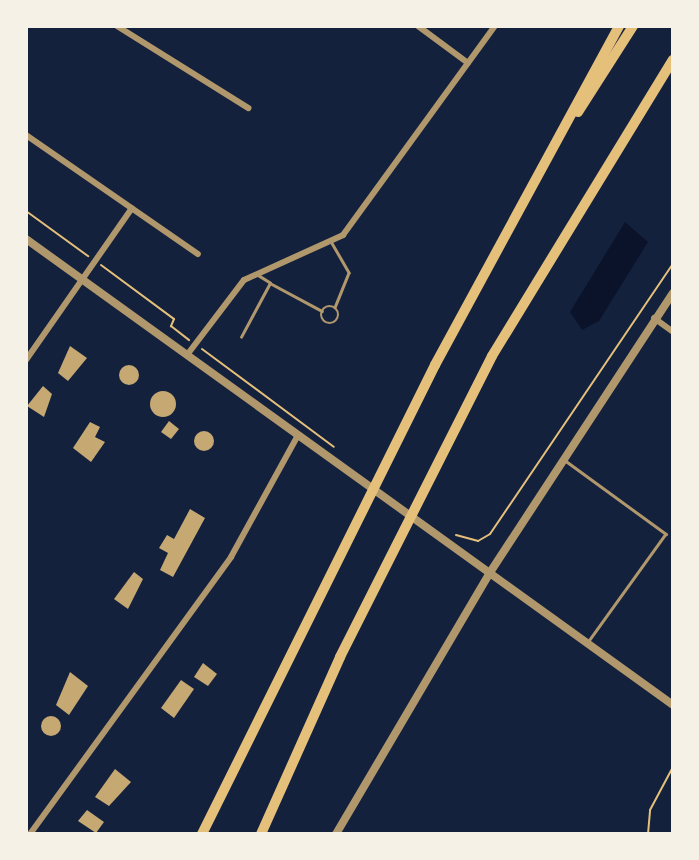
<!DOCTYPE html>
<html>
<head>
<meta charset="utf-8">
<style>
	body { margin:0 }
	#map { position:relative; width:699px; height:860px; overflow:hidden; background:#14213d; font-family:"Work Sans",sans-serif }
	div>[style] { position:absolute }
	.water>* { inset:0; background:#0b132b }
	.building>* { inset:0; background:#c6a872 }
	.round { border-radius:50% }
	.path>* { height:2px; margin:-1px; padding:0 1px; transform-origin:1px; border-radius:1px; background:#e5c07b }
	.service>* { height:2.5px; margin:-1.25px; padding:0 1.25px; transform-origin:1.25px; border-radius:1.25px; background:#b1986c }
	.service>.ring { margin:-1.25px; padding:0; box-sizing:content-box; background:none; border:2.5px solid #b1986c; border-radius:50% }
	.minor>* { height:6px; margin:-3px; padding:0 3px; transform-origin:3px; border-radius:3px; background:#b1986c }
	.tertiary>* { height:8px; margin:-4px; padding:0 4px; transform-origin:4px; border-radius:4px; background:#b1986c }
	.motorway>* { height:10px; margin:-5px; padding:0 5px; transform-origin:5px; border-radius:5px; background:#e5c07b }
	span { translate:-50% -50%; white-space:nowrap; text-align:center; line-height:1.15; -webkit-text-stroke:5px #f6f1e7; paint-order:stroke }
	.frame { position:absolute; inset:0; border:28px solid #f6f1e7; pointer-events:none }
</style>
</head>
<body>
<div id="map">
	<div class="water">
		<div style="clip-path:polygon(625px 222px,648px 242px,599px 321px,582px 330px,570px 312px)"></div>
	</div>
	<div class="building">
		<div style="clip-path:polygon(70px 346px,87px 358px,68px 381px,58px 373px)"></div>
		<div class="round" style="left:119px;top:365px;width:20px;height:20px"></div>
		<div style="clip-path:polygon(43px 386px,52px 394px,44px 417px,27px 406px)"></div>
		<div class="round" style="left:150px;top:391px;width:26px;height:26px"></div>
		<div style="clip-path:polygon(169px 421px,179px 429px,171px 439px,161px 432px)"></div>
		<div style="clip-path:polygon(90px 422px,100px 427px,95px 437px,105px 442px,91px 462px,73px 448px)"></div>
		<div class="round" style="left:194px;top:431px;width:20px;height:20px"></div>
		<div style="clip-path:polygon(190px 509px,205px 518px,173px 577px,160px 570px,168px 553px,159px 548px,167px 535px,174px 539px)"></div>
		<div style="clip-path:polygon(134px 572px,143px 579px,128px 609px,114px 599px)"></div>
		<div style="clip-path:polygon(203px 663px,217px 674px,208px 686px,194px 677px)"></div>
		<div style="clip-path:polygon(70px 672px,88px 686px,69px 715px,56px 705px)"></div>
		<div style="clip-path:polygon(181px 680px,194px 689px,174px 718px,161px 708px)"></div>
		<div class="round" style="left:41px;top:716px;width:20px;height:20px"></div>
		<div style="clip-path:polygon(115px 769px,131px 782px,109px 806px,95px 797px)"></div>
		<div style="clip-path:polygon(87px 810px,104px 822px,96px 833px,78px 821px)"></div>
	</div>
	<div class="path">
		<div style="left:26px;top:211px;width:77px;rotate:36deg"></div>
		<div style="left:101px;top:265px;width:91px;rotate:36.5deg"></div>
		<div style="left:174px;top:319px;width:8px;rotate:113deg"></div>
		<div style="left:171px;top:326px;width:23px;rotate:38deg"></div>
		<div style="left:202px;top:349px;width:164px;rotate:36.6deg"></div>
		<div style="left:456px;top:535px;width:23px;rotate:15deg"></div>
		<div style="left:478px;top:541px;width:14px;rotate:-30deg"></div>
		<div style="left:490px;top:534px;width:326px;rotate:-55.9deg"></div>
		<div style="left:648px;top:834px;width:24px;rotate:-85deg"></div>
		<div style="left:650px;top:810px;width:49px;rotate:-61.9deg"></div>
	</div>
	<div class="service">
		<div style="left:332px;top:243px;width:34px;rotate:60deg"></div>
		<div style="left:349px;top:273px;width:37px;rotate:112deg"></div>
		<div style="left:270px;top:283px;width:59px;rotate:28.3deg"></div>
		<div class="ring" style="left:321px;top:306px;width:15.5px;height:15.5px"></div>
		<div style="left:241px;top:337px;width:61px;rotate:-61.8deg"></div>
		<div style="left:270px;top:283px;width:13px;rotate:-148deg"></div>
		<div style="left:566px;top:461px;width:124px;rotate:36.1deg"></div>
		<div style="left:666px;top:534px;width:132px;rotate:125.7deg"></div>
	</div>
	<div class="minor">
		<div style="left:117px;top:26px;width:155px;rotate:32deg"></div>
		<div style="left:418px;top:26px;width:62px;rotate:36.5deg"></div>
		<div style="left:26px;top:135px;width:209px;rotate:34.7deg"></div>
		<div style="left:654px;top:318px;width:24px;rotate:36deg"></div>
		<div style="left:187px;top:355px;width:94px;rotate:-52.8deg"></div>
		<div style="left:244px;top:280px;width:109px;rotate:-24.4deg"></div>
		<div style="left:343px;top:235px;width:258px;rotate:-54deg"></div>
		<div style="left:26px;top:360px;width:185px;rotate:-55.1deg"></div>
		<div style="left:30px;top:834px;width:342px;rotate:-54deg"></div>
		<div style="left:231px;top:557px;width:139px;rotate:-61.2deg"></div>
	</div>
	<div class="tertiary">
		<div style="left:26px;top:239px;width:797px;rotate:35.76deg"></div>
		<div style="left:336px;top:834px;width:302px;rotate:-59.5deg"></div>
		<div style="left:489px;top:574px;width:336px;rotate:-56.8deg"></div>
	</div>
	<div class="motorway">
		<div style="left:578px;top:112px;width:102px;rotate:-57.4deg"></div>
		<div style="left:202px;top:834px;width:524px;rotate:-63.58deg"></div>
		<div style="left:435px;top:365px;width:386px;rotate:-61.5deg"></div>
		<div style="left:261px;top:834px;width:194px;rotate:-65.9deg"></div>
		<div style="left:340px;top:657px;width:337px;rotate:-63.2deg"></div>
		<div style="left:492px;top:356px;width:347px;rotate:-58.6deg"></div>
	</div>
	<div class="frame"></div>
</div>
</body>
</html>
